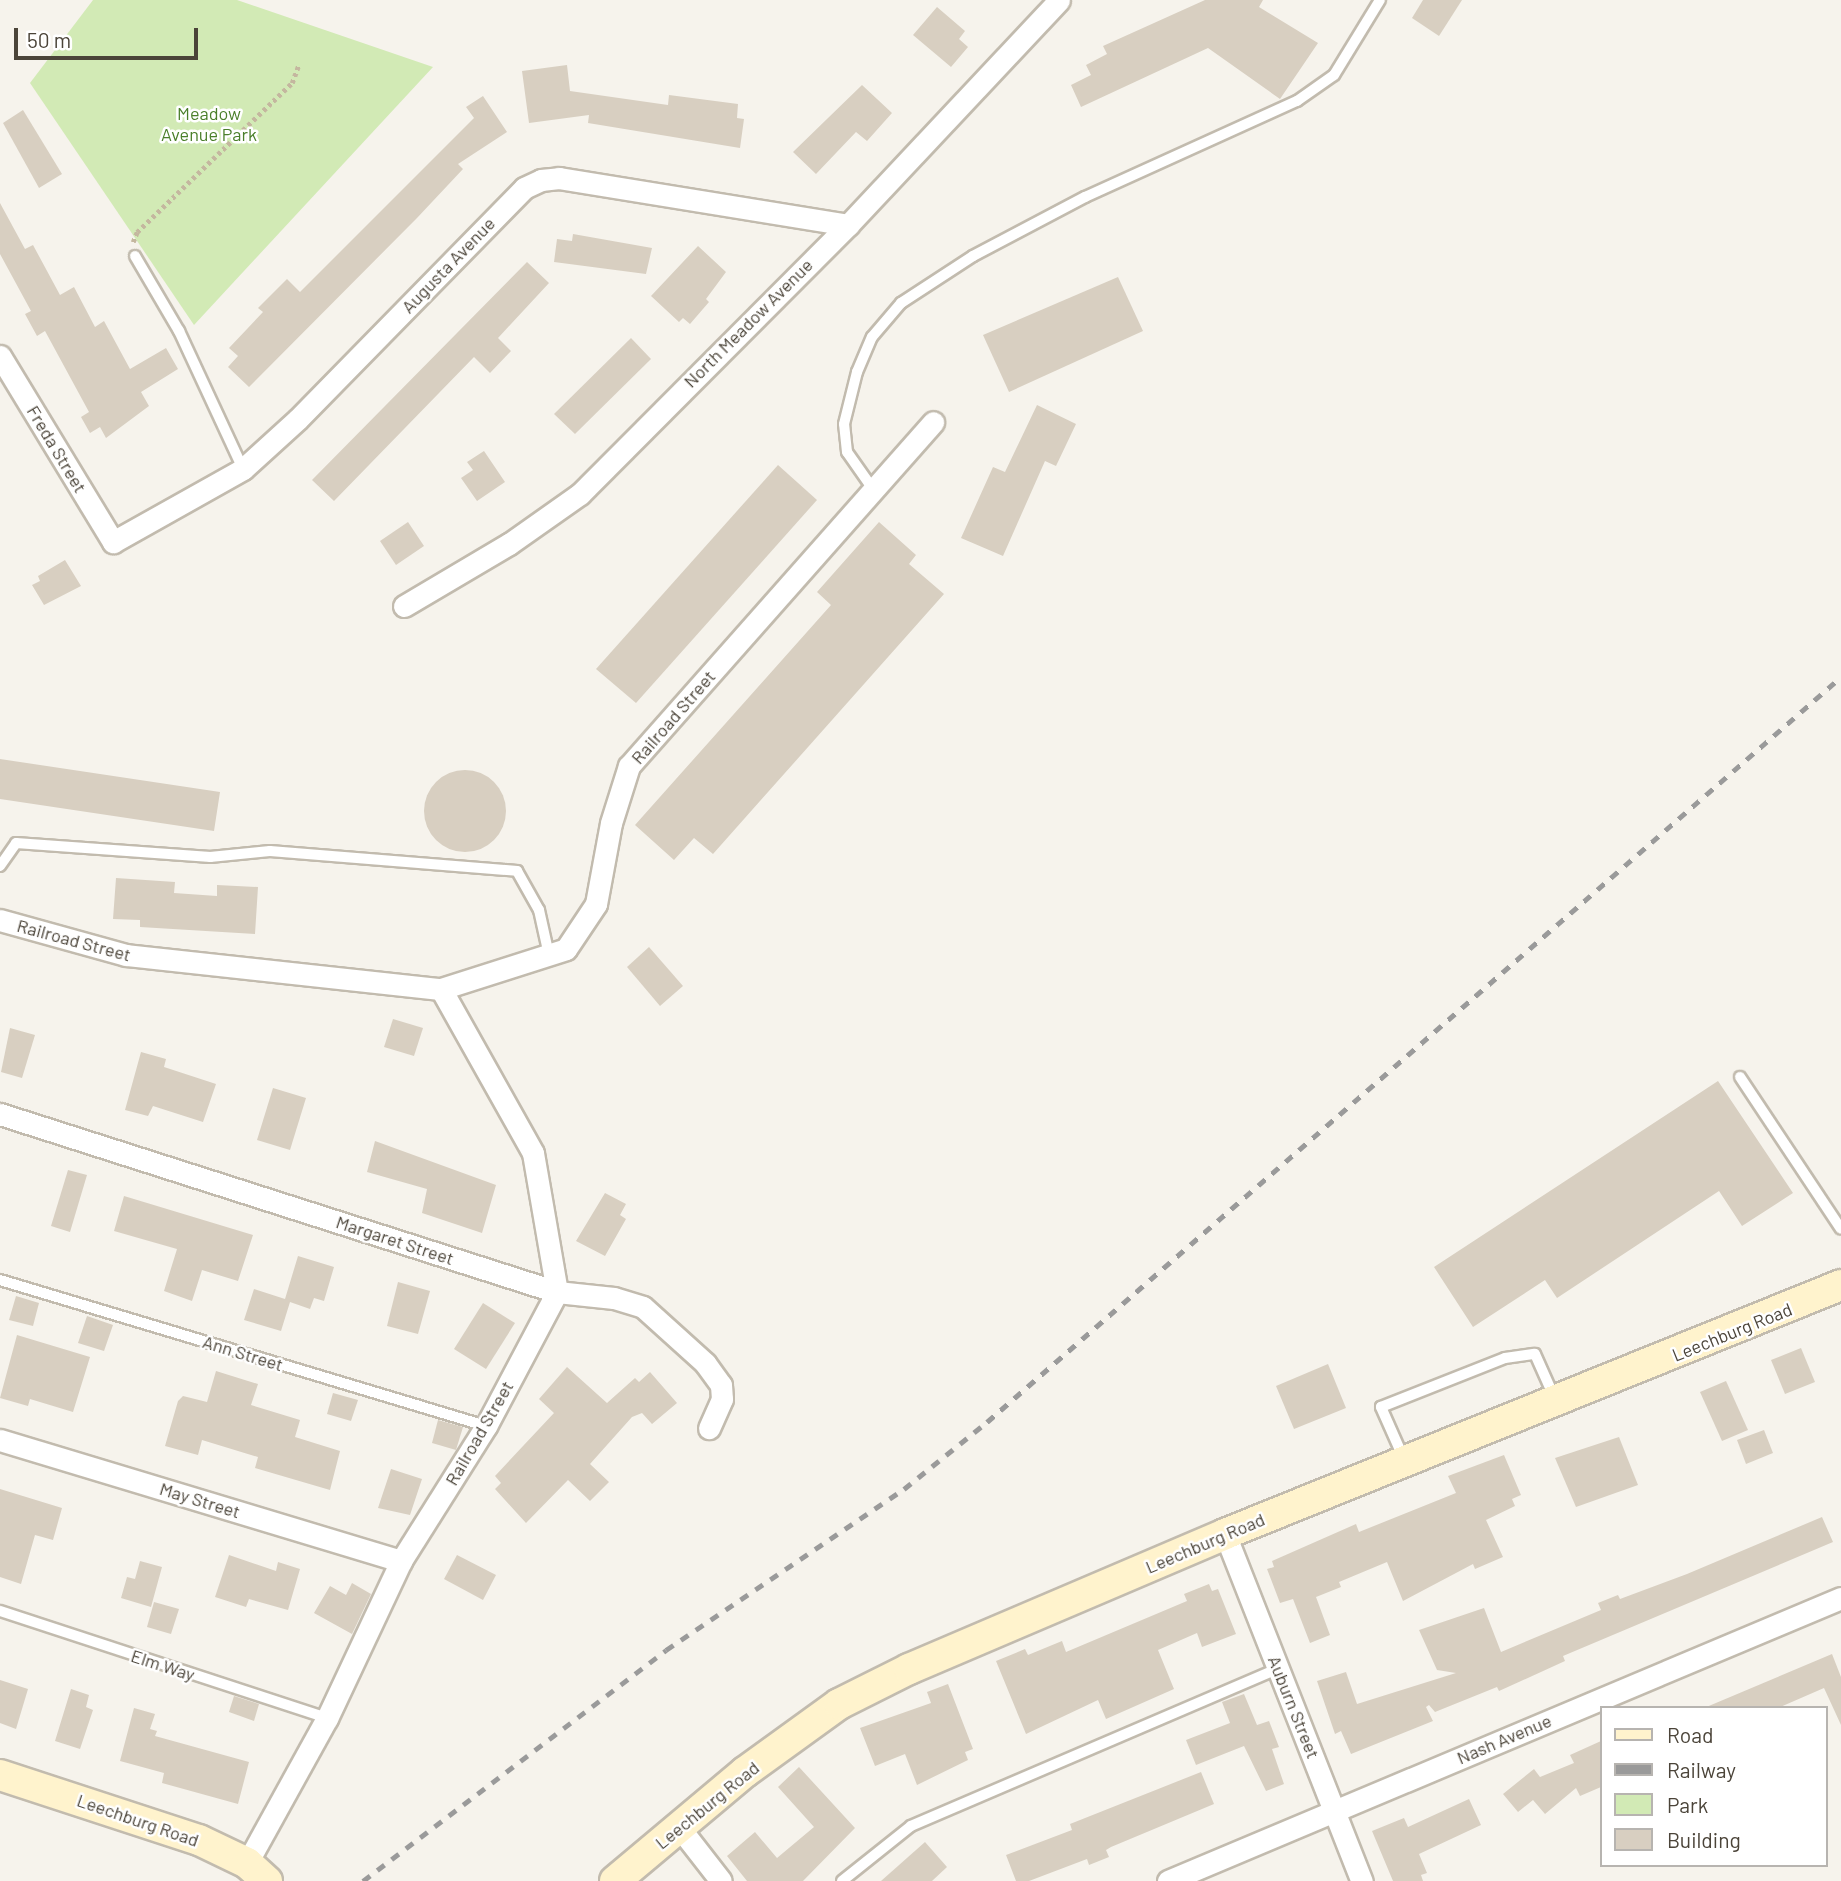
<!DOCTYPE html>
<html>
<head>
<meta charset="utf-8">
<style>
	body { margin:0 }
	#map { position:relative; width:1841px; height:1881px; overflow:hidden; background:#f6f3ec; font-family:Barlow,sans-serif }
	div>[style] { position:absolute }
	.green>* { inset:0; background:#d2eab5 }
	.building>* { inset:0; background:#d8cfc1 }
	.round { border-radius:50% }
	.path>* { height:4.5px; margin-top:-2.25px; transform-origin:0; background:repeating-linear-gradient(90deg,#c4b79f 0 3.5px,transparent 0 7px) }
	.roads { filter:drop-shadow(2px 0 #c2bbae) drop-shadow(-2px 0 #c2bbae) drop-shadow(0 2px #c2bbae) drop-shadow(0 -2px #c2bbae) }
	.lane>* { height:10px; margin:-5px; padding:0 5px; transform-origin:5px; border-radius:5px; background:#fff }
	.street>* { height:21px; margin:-10.5px; padding:0 10.5px; transform-origin:10.5px; border-radius:10.5px; background:#fff }
	.secondary>* { height:30px; margin:-15px; padding:0 15px; transform-origin:15px; border-radius:15px; background:#fff3cd }
	.rail>* { height:5px; margin-top:-2.5px; transform-origin:0; background:repeating-linear-gradient(90deg,#9a9a9a 0 9px,transparent 0 18px) }
	span { translate:-50% -50%; white-space:nowrap; text-align:center; line-height:1.15; -webkit-text-stroke:5px #fff; paint-order:stroke }
	.park-label { font-size:18px; color:#4a7f2a }
	.street-label { font-size:18px; color:#4b4439 }
	.legend { position:absolute; left:1600px; top:1706px; width:228px; height:161px; box-sizing:border-box; background:#fff; border:2px solid #b7b4b0; margin:0; padding:9px 12px; list-style:none; font-size:21px; color:#4b4439 }
	.legend li { display:flex; align-items:center; gap:14px; height:35px }
	.legend b { width:35px; border:2px solid #b7b4b0 }
	.scale { position:absolute; left:14px; top:28px; width:184px; height:32px; box-sizing:border-box; border:4px solid #4b4439; border-top:0; padding-left:9px; font-size:21px; line-height:24px; white-space:nowrap; color:#4b4439; -webkit-text-stroke:5px #fff; paint-order:stroke }
</style>
</head>
<body>
<div id="map">
	<div class="green">
		<div style="clip-path:polygon(93px 0,237px 0,433px 67px,194px 325px,30px 83px)"></div>
	</div>
	<div class="building">
		<div style="clip-path:polygon(1205px 0,1263px 0,1259px 7px,1318px 43px,1280px 99px,1208px 48px,1081px 107px,1071px 85px,1091px 75px,1086px 65px,1107px 54px,1103px 46px)"></div>
		<div style="clip-path:polygon(1423px 0,1462px 0,1439px 36px,1412px 18px)"></div>
		<div style="clip-path:polygon(937px 7px,965px 31px,959px 39px,968px 47px,951px 67px,913px 35px)"></div>
		<div style="clip-path:polygon(567px 65px,570px 91px,668px 105px,669px 95px,738px 104px,737px 118px,744px 119px,740px 148px,588px 123px,589px 115px,529px 123px,522px 71px)"></div>
		<div style="clip-path:polygon(862px 85px,892px 113px,867px 141px,856px 132px,816px 174px,793px 152px)"></div>
		<div style="clip-path:polygon(483px 96px,507px 132px,458px 164px,463px 169px,417px 218px,249px 387px,228px 367px,238px 356px,229px 348px,263px 312px,258px 308px,287px 279px,300px 292px,474px 118px,466px 107px)"></div>
		<div style="clip-path:polygon(23px 110px,62px 174px,39px 188px,3px 123px)"></div>
		<div style="clip-path:polygon(0 203px,25px 249px,33px 245px,60px 295px,74px 287px,95px 327px,104px 321px,130px 369px,166px 348px,178px 369px,141px 392px,149px 406px,106px 438px,100px 427px,90px 433px,81px 417px,89px 412px,45px 331px,37px 336px,25px 314px,31px 311px,0 254px)"></div>
		<div style="clip-path:polygon(573px 234px,652px 248px,646px 274px,554px 262px,557px 239px,572px 241px)"></div>
		<div style="clip-path:polygon(698px 246px,726px 272px,706px 299px,709px 302px,690px 324px,683px 318px,679px 322px,651px 296px)"></div>
		<div style="clip-path:polygon(527px 262px,549px 283px,498px 338px,511px 351px,490px 373px,474px 357px,334px 501px,312px 480px)"></div>
		<div style="clip-path:polygon(1118px 277px,1143px 331px,1009px 392px,983px 335px)"></div>
		<div style="clip-path:polygon(631px 338px,651px 359px,575px 434px,554px 414px)"></div>
		<div style="clip-path:polygon(1037px 405px,1076px 424px,1056px 466px,1045px 461px,1003px 556px,961px 538px,993px 467px,1005px 472px)"></div>
		<div style="clip-path:polygon(484px 451px,505px 482px,477px 501px,461px 478px,473px 470px,467px 462px)"></div>
		<div style="clip-path:polygon(778px 465px,817px 500px,636px 703px,596px 669px)"></div>
		<div style="clip-path:polygon(408px 522px,424px 546px,396px 565px,380px 541px)"></div>
		<div style="clip-path:polygon(879px 522px,916px 555px,909px 564px,944px 594px,713px 854px,694px 838px,674px 860px,635px 825px,831px 605px,817px 592px)"></div>
		<div style="clip-path:polygon(65px 560px,81px 586px,44px 605px,32px 585px,40px 581px,38px 576px)"></div>
		<div style="clip-path:polygon(0 759px,220px 792px,214px 831px,0 799px)"></div>
		<div class="round" style="left:424px;top:770px;width:82px;height:82px"></div>
		<div style="clip-path:polygon(116px 878px,175px 882px,174px 893px,217px 896px,217px 885px,258px 887px,255px 934px,140px 927px,140px 920px,113px 919px)"></div>
		<div style="clip-path:polygon(649px 947px,683px 986px,660px 1006px,627px 967px)"></div>
		<div style="clip-path:polygon(393px 1019px,423px 1028px,414px 1056px,384px 1047px)"></div>
		<div style="clip-path:polygon(10px 1028px,35px 1035px,22px 1078px,1px 1072px)"></div>
		<div style="clip-path:polygon(141px 1052px,166px 1059px,164px 1067px,216px 1084px,203px 1122px,153px 1106px,148px 1116px,125px 1110px)"></div>
		<div style="clip-path:polygon(1718px 1081px,1793px 1193px,1742px 1226px,1719px 1191px,1557px 1298px,1545px 1280px,1473px 1327px,1434px 1267px)"></div>
		<div style="clip-path:polygon(273px 1088px,306px 1098px,290px 1150px,257px 1140px)"></div>
		<div style="clip-path:polygon(375px 1141px,496px 1185px,482px 1233px,422px 1213px,427px 1189px,367px 1172px)"></div>
		<div style="clip-path:polygon(68px 1170px,87px 1175px,70px 1232px,51px 1226px)"></div>
		<div style="clip-path:polygon(605px 1193px,626px 1204px,620px 1215px,626px 1219px,605px 1256px,576px 1241px)"></div>
		<div style="clip-path:polygon(124px 1196px,253px 1235px,238px 1281px,202px 1270px,192px 1301px,164px 1291px,177px 1249px,114px 1231px)"></div>
		<div style="clip-path:polygon(298px 1256px,334px 1267px,324px 1301px,314px 1298px,310px 1309px,290px 1302px,281px 1331px,244px 1320px,254px 1289px,285px 1299px)"></div>
		<div style="clip-path:polygon(398px 1282px,430px 1291px,418px 1334px,387px 1326px)"></div>
		<div style="clip-path:polygon(16px 1296px,39px 1303px,33px 1326px,9px 1320px)"></div>
		<div style="clip-path:polygon(483px 1303px,515px 1323px,486px 1369px,454px 1349px)"></div>
		<div style="clip-path:polygon(87px 1316px,113px 1325px,104px 1351px,78px 1343px)"></div>
		<div style="clip-path:polygon(17px 1335px,90px 1357px,73px 1412px,30px 1399px,28px 1406px,0 1398px)"></div>
		<div style="clip-path:polygon(1801px 1348px,1815px 1382px,1785px 1394px,1771px 1360px)"></div>
		<div style="clip-path:polygon(1328px 1364px,1346px 1408px,1294px 1429px,1276px 1386px)"></div>
		<div style="clip-path:polygon(567px 1367px,607px 1403px,635px 1378px,639px 1382px,650px 1372px,677px 1403px,652px 1424px,642px 1413px,632px 1417px,590px 1464px,609px 1482px,590px 1501px,568px 1480px,526px 1523px,495px 1489px,501px 1483px,495px 1476px,554px 1413px,539px 1399px)"></div>
		<div style="clip-path:polygon(216px 1371px,258px 1384px,251px 1405px,300px 1420px,295px 1437px,340px 1451px,330px 1490px,255px 1468px,258px 1457px,202px 1440px,198px 1455px,165px 1446px,178px 1401px,183px 1396px,207px 1402px)"></div>
		<div style="clip-path:polygon(1726px 1381px,1748px 1430px,1722px 1441px,1700px 1392px)"></div>
		<div style="clip-path:polygon(333px 1393px,358px 1400px,351px 1421px,327px 1414px)"></div>
		<div style="clip-path:polygon(438px 1420px,463px 1427px,456px 1450px,432px 1443px)"></div>
		<div style="clip-path:polygon(1764px 1430px,1773px 1453px,1746px 1464px,1737px 1440px)"></div>
		<div style="clip-path:polygon(1619px 1437px,1638px 1485px,1576px 1507px,1555px 1458px)"></div>
		<div style="clip-path:polygon(1504px 1455px,1521px 1495px,1512px 1499px,1515px 1506px,1486px 1520px,1503px 1557px,1475px 1569px,1473px 1564px,1403px 1601px,1387px 1562px,1339px 1582px,1341px 1587px,1316px 1597px,1330px 1635px,1310px 1643px,1293px 1599px,1280px 1603px,1267px 1569px,1274px 1567px,1272px 1561px,1356px 1524px,1359px 1532px,1456px 1493px,1448px 1476px)"></div>
		<div style="clip-path:polygon(391px 1469px,422px 1479px,410px 1515px,378px 1508px)"></div>
		<div style="clip-path:polygon(0 1489px,62px 1508px,53px 1540px,35px 1535px,21px 1584px,0 1577px)"></div>
		<div style="clip-path:polygon(1822px 1517px,1833px 1542px,1563px 1656px,1565px 1661px,1499px 1691px,1497px 1687px,1435px 1712px,1429px 1705px,1426px 1707px,1433px 1721px,1351px 1754px,1341px 1731px,1335px 1734px,1317px 1681px,1346px 1672px,1357px 1704px,1456px 1673px,1437px 1670px,1419px 1630px,1484px 1608px,1501px 1652px,1601px 1610px,1598px 1603px,1618px 1595px,1620px 1599px,1687px 1574px)"></div>
		<div style="clip-path:polygon(229px 1555px,276px 1571px,278px 1562px,300px 1569px,288px 1610px,249px 1599px,246px 1607px,215px 1597px)"></div>
		<div style="clip-path:polygon(457px 1555px,496px 1575px,483px 1600px,444px 1579px)"></div>
		<div style="clip-path:polygon(140px 1561px,162px 1567px,151px 1607px,121px 1598px,127px 1577px,135px 1579px)"></div>
		<div style="clip-path:polygon(352px 1583px,371px 1594px,352px 1634px,314px 1613px,330px 1586px,346px 1595px)"></div>
		<div style="clip-path:polygon(1209px 1584px,1212px 1591px,1218px 1589px,1236px 1634px,1202px 1647px,1197px 1633px,1158px 1650px,1174px 1689px,1106px 1719px,1098px 1700px,1026px 1734px,996px 1661px,1025px 1649px,1028px 1655px,1062px 1641px,1066px 1652px,1187px 1601px,1184px 1594px)"></div>
		<div style="clip-path:polygon(154px 1602px,179px 1609px,171px 1634px,147px 1627px)"></div>
		<div style="clip-path:polygon(1832px 1654px,1841px 1677px,1841px 1725px,1824px 1688px,1778px 1708px,1704px 1708px)"></div>
		<div style="clip-path:polygon(0 1680px,28px 1689px,16px 1729px,0 1723px)"></div>
		<div style="clip-path:polygon(948px 1684px,973px 1749px,965px 1752px,968px 1760px,917px 1785px,905px 1754px,875px 1766px,860px 1728px,931px 1703px,927px 1692px)"></div>
		<div style="clip-path:polygon(71px 1689px,89px 1695px,86px 1707px,93px 1710px,80px 1749px,55px 1741px)"></div>
		<div style="clip-path:polygon(1244px 1694px,1257px 1725px,1269px 1721px,1279px 1747px,1272px 1749px,1284px 1784px,1266px 1791px,1244px 1746px,1196px 1765px,1186px 1740px,1230px 1723px,1222px 1702px)"></div>
		<div style="clip-path:polygon(234px 1696px,259px 1704px,254px 1721px,229px 1712px)"></div>
		<div style="clip-path:polygon(134px 1708px,155px 1714px,150px 1729px,157px 1731px,155px 1736px,249px 1762px,238px 1804px,162px 1783px,164px 1773px,120px 1761px)"></div>
		<div style="clip-path:polygon(1601px 1741px,1601px 1787px,1580px 1796px,1576px 1788px,1545px 1814px,1533px 1800px,1518px 1812px,1503px 1794px,1534px 1769px,1540px 1777px,1574px 1763px,1570px 1755px)"></div>
		<div style="clip-path:polygon(799px 1767px,855px 1828px,803px 1881px,747px 1881px,727px 1856px,755px 1832px,777px 1858px,814px 1827px,778px 1787px)"></div>
		<div style="clip-path:polygon(1201px 1772px,1214px 1804px,1111px 1847px,1106px 1850px,1109px 1857px,1089px 1865px,1087px 1859px,1029px 1881px,1016px 1881px,1006px 1855px,1072px 1830px,1070px 1824px)"></div>
		<div style="clip-path:polygon(1469px 1799px,1481px 1825px,1419px 1854px,1427px 1873px,1421px 1875px,1423px 1881px,1393px 1881px,1372px 1831px,1404px 1818px,1408px 1827px)"></div>
		<div style="clip-path:polygon(925px 1842px,947px 1867px,932px 1881px,881px 1881px)"></div>
	</div>
	<div class="path">
		<div style="left:133px;top:242px;width:11px;rotate:-68deg"></div>
		<div style="left:137px;top:232px;width:215px;rotate:-43.9deg"></div>
		<div style="left:292px;top:83px;width:20px;rotate:-70deg"></div>
	</div>
	<div class="roads">
		<div class="lane">
			<div style="left:135px;top:256px;width:87px;rotate:59.6deg"></div>
			<div style="left:179px;top:331px;width:152px;rotate:65.1deg"></div>
			<div style="left:873px;top:489px;width:45px;rotate:-125.1deg"></div>
			<div style="left:847px;top:452px;width:28px;rotate:-96deg"></div>
			<div style="left:844px;top:424px;width:54px;rotate:-76deg"></div>
			<div style="left:857px;top:372px;width:38px;rotate:-67deg"></div>
			<div style="left:872px;top:337px;width:45px;rotate:-49.5deg"></div>
			<div style="left:901px;top:303px;width:86px;rotate:-33.1deg"></div>
			<div style="left:973px;top:256px;width:127px;rotate:-27.8deg"></div>
			<div style="left:1085px;top:197px;width:233px;rotate:-24.4deg"></div>
			<div style="left:1297px;top:101px;width:45px;rotate:-35.1deg"></div>
			<div style="left:1334px;top:75px;width:88px;rotate:-58.5deg"></div>
			<div style="left:0;top:866px;width:28px;rotate:-55deg"></div>
			<div style="left:16px;top:843px;width:195px;rotate:4.1deg"></div>
			<div style="left:210px;top:857px;width:60px;rotate:-5.7deg"></div>
			<div style="left:270px;top:851px;width:248px;rotate:4.6deg"></div>
			<div style="left:517px;top:871px;width:45px;rotate:60.6deg"></div>
			<div style="left:539px;top:910px;width:46px;rotate:77.5deg"></div>
			<div style="left:1740px;top:1077px;width:182px;rotate:56.4deg"></div>
			<div style="left:0;top:1280px;width:507px;rotate:16.72deg"></div>
			<div style="left:1404px;top:1459px;width:57px;rotate:-113.9deg"></div>
			<div style="left:1381px;top:1407px;width:133px;rotate:-21.6deg"></div>
			<div style="left:1505px;top:1358px;width:30px;rotate:-8deg"></div>
			<div style="left:1535px;top:1354px;width:49px;rotate:66deg"></div>
			<div style="left:0;top:1611px;width:344px;rotate:18.1deg"></div>
			<div style="left:842px;top:1881px;width:88px;rotate:-38.6deg"></div>
			<div style="left:911px;top:1826px;width:400px;rotate:-23.2deg"></div>
		</div>
		<div class="street">
			<div style="left:0;top:356px;width:218px;rotate:58.7deg"></div>
			<div style="left:113px;top:542px;width:149px;rotate:-29.3deg"></div>
			<div style="left:243px;top:469px;width:74px;rotate:-42.3deg"></div>
			<div style="left:298px;top:419px;width:323px;rotate:-45.6deg"></div>
			<div style="left:524px;top:188px;width:19px;rotate:-25deg"></div>
			<div style="left:541px;top:180px;width:18px;rotate:-6deg"></div>
			<div style="left:559px;top:178px;width:293px;rotate:9.2deg"></div>
			<div style="left:404px;top:606px;width:122px;rotate:-30.6deg"></div>
			<div style="left:509px;top:544px;width:87px;rotate:-35.2deg"></div>
			<div style="left:580px;top:494px;width:380px;rotate:-45.1deg"></div>
			<div style="left:848px;top:225px;width:308px;rotate:-46.8deg"></div>
			<div style="left:0;top:920px;width:131px;rotate:15.5deg"></div>
			<div style="left:126px;top:955px;width:317px;rotate:6.2deg"></div>
			<div style="left:441px;top:989px;width:188px;rotate:60.7deg"></div>
			<div style="left:533px;top:1153px;width:141px;rotate:80.2deg"></div>
			<div style="left:557px;top:1292px;width:152px;rotate:117.9deg"></div>
			<div style="left:486px;top:1426px;width:160px;rotate:122.2deg"></div>
			<div style="left:401px;top:1561px;width:174px;rotate:115.2deg"></div>
			<div style="left:327px;top:1718px;width:166px;rotate:118.9deg"></div>
			<div style="left:441px;top:989px;width:131px;rotate:-17.7deg"></div>
			<div style="left:566px;top:949px;width:54px;rotate:-56.3deg"></div>
			<div style="left:596px;top:904px;width:82px;rotate:-79.5deg"></div>
			<div style="left:611px;top:823px;width:60px;rotate:-72.5deg"></div>
			<div style="left:629px;top:766px;width:459px;rotate:-48.5deg"></div>
			<div style="left:0;top:1114px;width:585px;rotate:17.72deg"></div>
			<div style="left:557px;top:1292px;width:57px;rotate:6deg"></div>
			<div style="left:614px;top:1298px;width:30px;rotate:17deg"></div>
			<div style="left:643px;top:1307px;width:84px;rotate:42.1deg"></div>
			<div style="left:705px;top:1363px;width:27px;rotate:54deg"></div>
			<div style="left:721px;top:1385px;width:14px;rotate:86deg"></div>
			<div style="left:722px;top:1399px;width:32px;rotate:114deg"></div>
			<div style="left:0;top:1440px;width:419px;rotate:16.8deg"></div>
			<div style="left:1225px;top:1534px;width:373px;rotate:68.5deg"></div>
			<div style="left:679px;top:1827px;width:68px;rotate:52.1deg"></div>
			<div style="left:1168px;top:1881px;width:730px;rotate:-22.81deg"></div>
		</div>
		<div class="secondary">
			<div style="left:0;top:1775px;width:209px;rotate:18.1deg"></div>
			<div style="left:199px;top:1840px;width:53px;rotate:25.6deg"></div>
			<div style="left:247px;top:1863px;width:27px;rotate:42deg"></div>
			<div style="left:615px;top:1881px;width:170px;rotate:-40deg"></div>
			<div style="left:745px;top:1772px;width:116px;rotate:-35.9deg"></div>
			<div style="left:839px;top:1704px;width:78px;rotate:-26.6deg"></div>
			<div style="left:909px;top:1669px;width:344px;rotate:-23.1deg"></div>
			<div style="left:1225px;top:1534px;width:664px;rotate:-22.01deg"></div>
		</div>
	</div>
	<div class="rail">
		<div style="left:363px;top:1881px;width:381px;rotate:-37.3deg"></div>
		<div style="left:666px;top:1650px;width:287px;rotate:-34.1deg"></div>
		<div style="left:904px;top:1489px;width:107px;rotate:-38.9deg"></div>
		<div style="left:987px;top:1422px;width:1133px;rotate:-41.1deg"></div>
	</div>
	<div class="park-label">
		<span style="left:209px;top:124px">Meadow<br>Avenue Park</span>
	</div>
	<div class="street-label">
		<span style="left:448px;top:265px;rotate:-46deg">Augusta Avenue</span>
		<span style="left:748px;top:323px;rotate:-45deg">North Meadow Avenue</span>
		<span style="left:57px;top:449px;rotate:59deg">Freda Street</span>
		<span style="left:673px;top:717px;rotate:-49deg">Railroad Street</span>
		<span style="left:74px;top:940px;rotate:15deg">Railroad Street</span>
		<span style="left:395px;top:1240px;rotate:18deg">Margaret Street</span>
		<span style="left:1732px;top:1332px;rotate:-22deg">Leechburg Road</span>
		<span style="left:243px;top:1353px;rotate:17deg">Ann Street</span>
		<span style="left:479px;top:1433px;rotate:-60deg">Railroad Street</span>
		<span style="left:200px;top:1500px;rotate:17deg">May Street</span>
		<span style="left:1205px;top:1543px;rotate:-23deg">Leechburg Road</span>
		<span style="left:163px;top:1665px;rotate:18deg">Elm Way</span>
		<span style="left:1294px;top:1707px;rotate:68deg">Auburn Street</span>
		<span style="left:1504px;top:1739px;rotate:-23deg">Nash Avenue</span>
		<span style="left:707px;top:1805px;rotate:-39deg">Leechburg Road</span>
		<span style="left:138px;top:1820px;rotate:19deg">Leechburg Road</span>
	</div>
	<ul class="legend">
	<li><b style="height:9px;background:#fff3cd"></b>Road</li>
	<li><b style="height:9px;background:#9a9a9a"></b>Railway</li>
	<li><b style="height:19px;background:#d2eab5"></b>Park</li>
	<li><b style="height:19px;background:#d8cfc1"></b>Building</li>
	</ul>
	<div class="scale">50 m</div>
</div>
</body>
</html>
